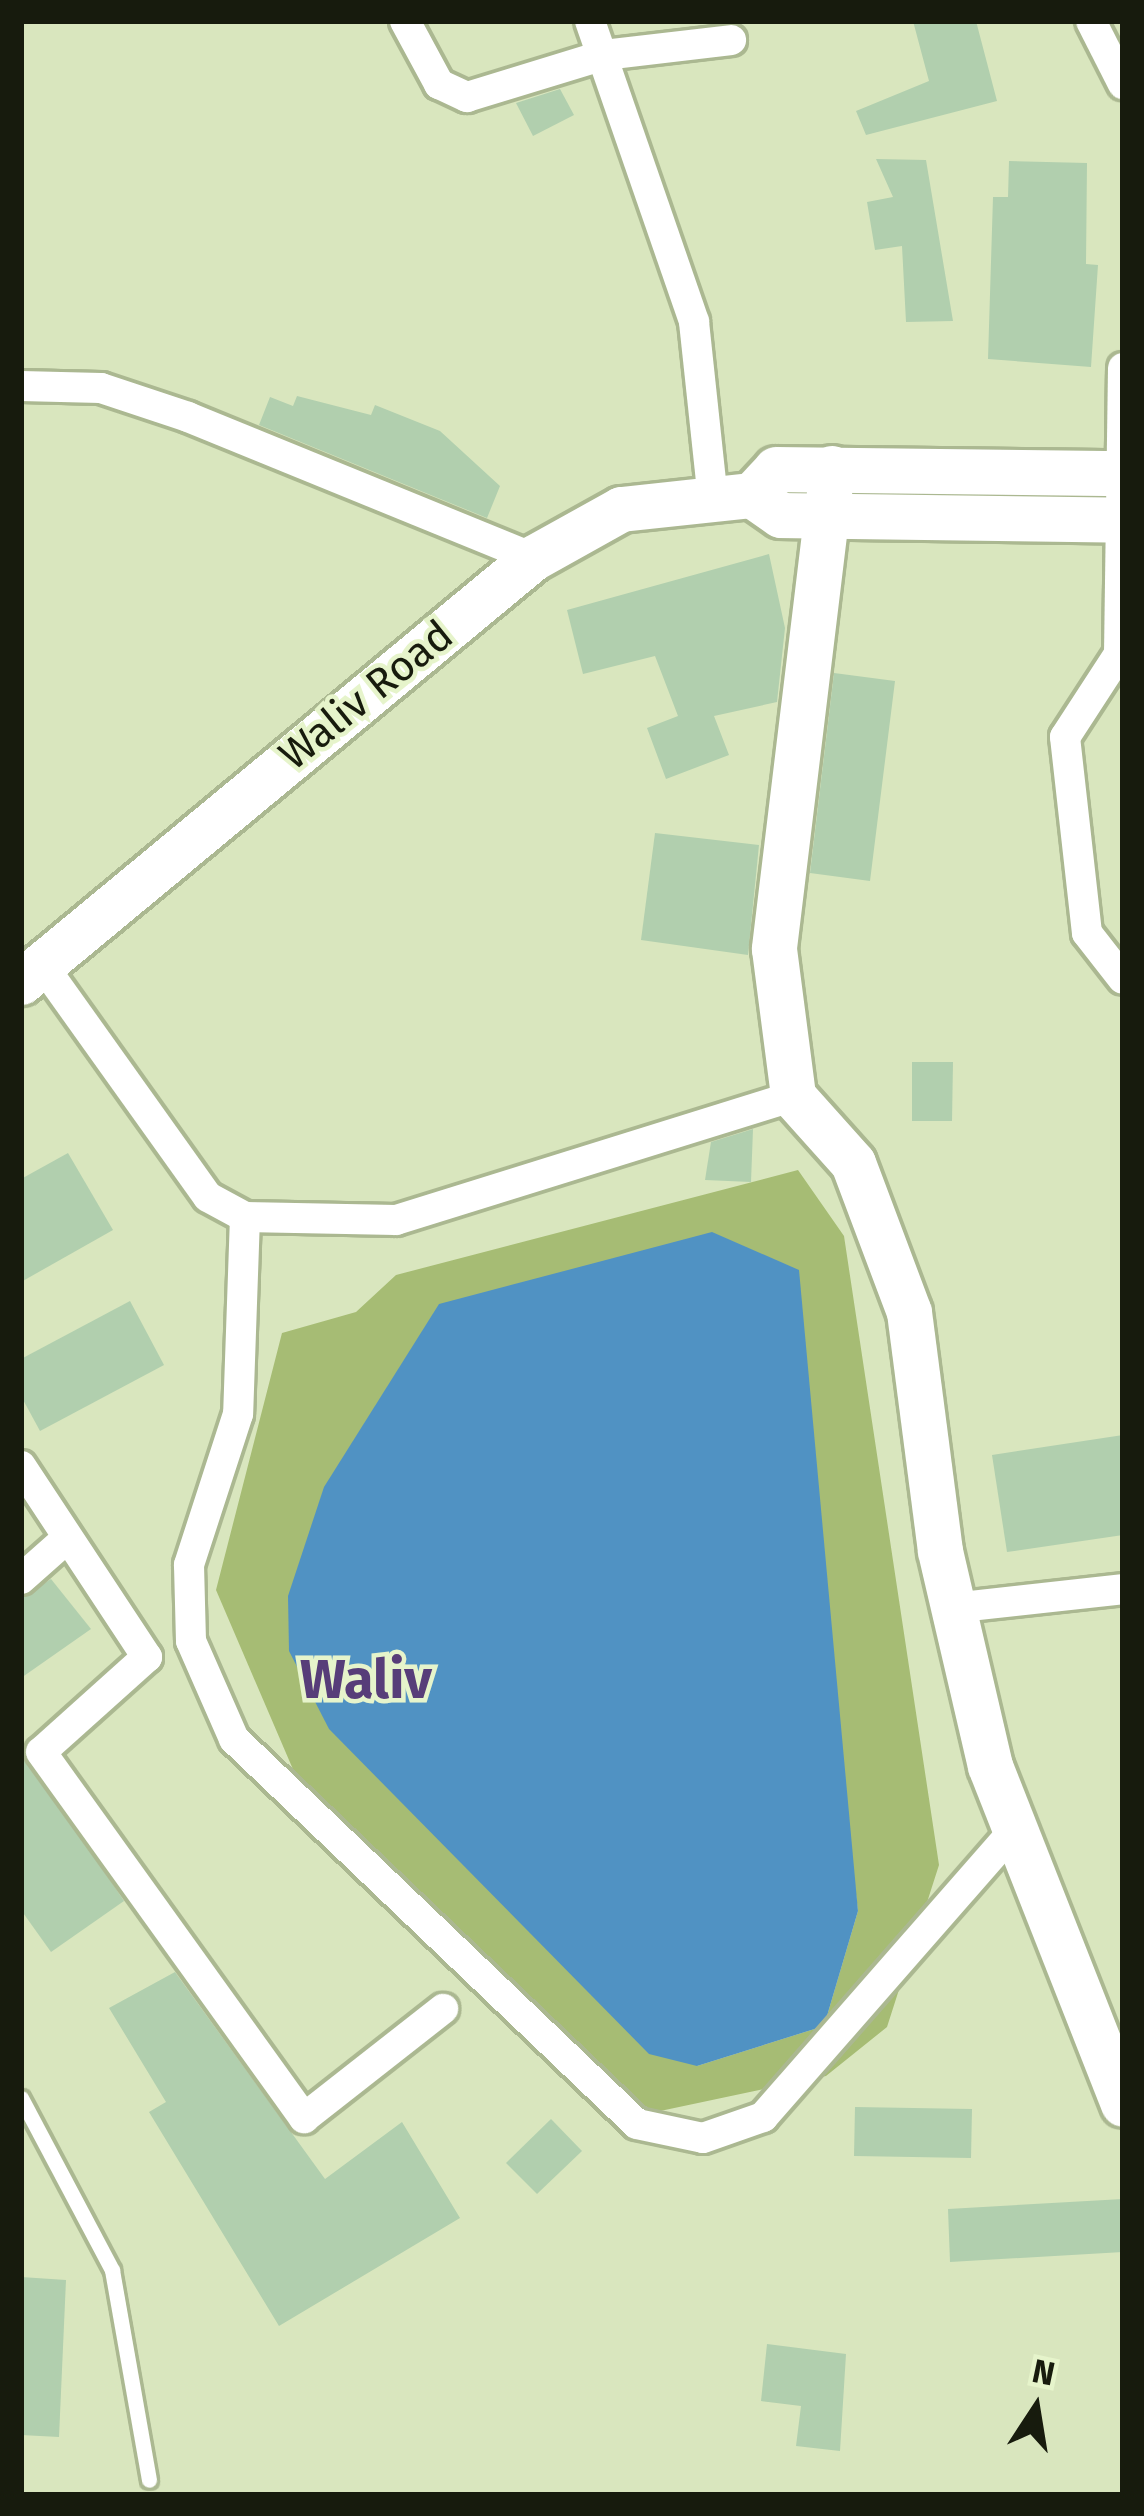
<!DOCTYPE html>
<html>
<head>
<meta charset="utf-8">
<style>
	body { margin:0 }
	#map { position:relative; width:1144px; height:2516px; overflow:hidden; background:#d9e6be; font-family:"Fira Sans",sans-serif }
	div>[style] { position:absolute }
	.green>* { inset:0; background:#a6bc74 }
	.water>* { inset:0; background:#5092c3 }
	.building>* { inset:0; background:#b1cfae }
	.roads { filter:drop-shadow(3px 0 #abb891) drop-shadow(-3px 0 #abb891) drop-shadow(0 3px #abb891) drop-shadow(0 -3px #abb891) }
	.lane>* { height:15px; margin:-7.5px; padding:0 7.5px; transform-origin:7.5px; border-radius:7.5px; background:#fff }
	.street>* { height:30px; margin:-15px; padding:0 15px; transform-origin:15px; border-radius:15px; background:#fff }
	.secondary>* { height:45px; margin:-22.5px; padding:0 22.5px; transform-origin:22.5px; border-radius:22.5px; background:#fff }
	span { translate:-50% -50%; white-space:nowrap; text-align:center; line-height:1.15; -webkit-text-stroke:9px #e6f4cb; paint-order:stroke }
	.street-label { font-size:42px; color:#171b0d }
	.district-label { font-size:54px; color:#573d79; font-weight:700 }
	.frame { position:absolute; inset:0; border:24px solid #171b0d; pointer-events:none }
	.north { position:absolute; left:976px; top:2348px; width:120px; height:120px; -webkit-text-stroke:9px #e6f4cb; paint-order:stroke; rotate:12deg; font-size:33px; font-weight:700; line-height:48px; text-align:center; color:#171b0d }
	.north::after { content:''; display:block; margin:auto; width:42px; height:54px; background:#171b0d; clip-path:polygon(50% 0,100% 100%,50% 72%,0 100%) }
</style>
</head>
<body>
<div id="map">
	<div class="green">
		<div style="clip-path:polygon(evenodd,798px 1170px,844px 1236px,939px 1865px,887px 2027px,826px 2076px,646px 2114px,301px 1788px,216px 1590px,282px 1333px,356px 1312px,396px 1275px,798px 1170px,825px 1637px,858px 1911px,824px 2026px,697px 2066px,825px 1637px)"></div>
	</div>
	<div class="water">
		<div style="clip-path:polygon(712px 1232px,799px 1270px,858px 1911px,824px 2026px,697px 2066px,649px 2054px,329px 1729px,289px 1651px,288px 1596px,324px 1487px,439px 1304px)"></div>
	</div>
	<div class="building">
		<div style="clip-path:polygon(913px 21px,976px 21px,997px 101px,866px 135px,856px 111px,929px 81px)"></div>
		<div style="clip-path:polygon(560px 89px,574px 115px,533px 136px,516px 103px)"></div>
		<div style="clip-path:polygon(876px 159px,926px 160px,953px 321px,906px 322px,902px 246px,875px 250px,867px 202px,893px 197px)"></div>
		<div style="clip-path:polygon(1009px 161px,1087px 163px,1086px 264px,1098px 265px,1091px 367px,988px 359px,993px 197px,1008px 197px)"></div>
		<div style="clip-path:polygon(297px 396px,371px 415px,375px 405px,440px 431px,500px 486px,487px 518px,259px 425px,270px 397px,293px 406px)"></div>
		<div style="clip-path:polygon(769px 554px,785px 628px,777px 702px,714px 716px,729px 755px,666px 779px,647px 728px,678px 716px,655px 656px,583px 674px,567px 610px)"></div>
		<div style="clip-path:polygon(834px 673px,895px 681px,870px 881px,810px 873px)"></div>
		<div style="clip-path:polygon(655px 833px,759px 845px,748px 955px,641px 940px)"></div>
		<div style="clip-path:polygon(912px 1062px,953px 1062px,952px 1121px,912px 1121px)"></div>
		<div style="clip-path:polygon(753px 1129px,751px 1182px,705px 1180px,711px 1142px)"></div>
		<div style="clip-path:polygon(68px 1153px,113px 1230px,21px 1282px,21px 1179px)"></div>
		<div style="clip-path:polygon(130px 1301px,164px 1365px,40px 1431px,21px 1396px,21px 1359px)"></div>
		<div style="clip-path:polygon(1123px 1435px,1123px 1535px,1007px 1552px,992px 1455px)"></div>
		<div style="clip-path:polygon(51px 1579px,91px 1629px,21px 1678px,21px 1598px)"></div>
		<div style="clip-path:polygon(21px 1745px,124px 1901px,51px 1952px,21px 1910px)"></div>
		<div style="clip-path:polygon(175px 1972px,325px 2179px,402px 2122px,460px 2218px,279px 2326px,149px 2112px,166px 2102px,109px 2008px)"></div>
		<div style="clip-path:polygon(855px 2107px,972px 2109px,971px 2158px,854px 2156px)"></div>
		<div style="clip-path:polygon(551px 2119px,582px 2151px,537px 2194px,506px 2163px)"></div>
		<div style="clip-path:polygon(1123px 2199px,1123px 2252px,950px 2262px,948px 2209px)"></div>
		<div style="clip-path:polygon(21px 2277px,66px 2280px,59px 2437px,21px 2435px)"></div>
		<div style="clip-path:polygon(767px 2344px,846px 2354px,840px 2451px,796px 2446px,801px 2406px,761px 2401px)"></div>
	</div>
	<div class="roads">
		<div class="lane">
			<div style="left:21px;top:2098px;width:195px;rotate:62.1deg"></div>
			<div style="left:112px;top:2270px;width:213px;rotate:80deg"></div>
		</div>
		<div class="street">
			<div style="left:405px;top:21px;width:72px;rotate:61.6deg"></div>
			<div style="left:439px;top:84px;width:31px;rotate:25deg"></div>
			<div style="left:467px;top:97px;width:143px;rotate:-17deg"></div>
			<div style="left:604px;top:55px;width:128px;rotate:-6.7deg"></div>
			<div style="left:590px;top:21px;width:318px;rotate:70.9deg"></div>
			<div style="left:694px;top:322px;width:178px;rotate:83.9deg"></div>
			<div style="left:1091px;top:21px;width:71px;rotate:63.1deg"></div>
			<div style="left:1123px;top:368px;width:286px;rotate:90.8deg"></div>
			<div style="left:1119px;top:654px;width:99px;rotate:123deg"></div>
			<div style="left:1065px;top:737px;width:197px;rotate:83.6deg"></div>
			<div style="left:1087px;top:933px;width:58px;rotate:52deg"></div>
			<div style="left:21px;top:386px;width:80px;rotate:1.4deg"></div>
			<div style="left:101px;top:388px;width:92px;rotate:18.4deg"></div>
			<div style="left:188px;top:417px;width:373px;rotate:22.2deg"></div>
			<div style="left:41px;top:963px;width:287px;rotate:54.5deg"></div>
			<div style="left:208px;top:1197px;width:42px;rotate:28.4deg"></div>
			<div style="left:245px;top:1217px;width:151px;rotate:1.1deg"></div>
			<div style="left:396px;top:1220px;width:416px;rotate:-17.3deg"></div>
			<div style="left:245px;top:1217px;width:197px;rotate:92deg"></div>
			<div style="left:238px;top:1414px;width:159px;rotate:108deg"></div>
			<div style="left:189px;top:1565px;width:76px;rotate:88.5deg"></div>
			<div style="left:191px;top:1641px;width:107px;rotate:66.3deg"></div>
			<div style="left:234px;top:1739px;width:557px;rotate:43.69deg"></div>
			<div style="left:637px;top:2124px;width:67px;rotate:12deg"></div>
			<div style="left:703px;top:2138px;width:64px;rotate:-19.3deg"></div>
			<div style="left:763px;top:2117px;width:381px;rotate:-48.8deg"></div>
			<div style="left:21px;top:1466px;width:229px;rotate:56.6deg"></div>
			<div style="left:147px;top:1657px;width:142px;rotate:138.1deg"></div>
			<div style="left:41px;top:1752px;width:451px;rotate:54.3deg"></div>
			<div style="left:304px;top:2118px;width:177px;rotate:-38.1deg"></div>
			<div style="left:21px;top:1579px;width:60px;rotate:-41.6deg"></div>
			<div style="left:961px;top:1607px;width:163px;rotate:-6.3deg"></div>
		</div>
		<div class="secondary">
			<div style="left:832px;top:468px;width:484px;rotate:96.9deg"></div>
			<div style="left:774px;top:949px;width:148px;rotate:82.6deg"></div>
			<div style="left:793px;top:1096px;width:90px;rotate:48.2deg"></div>
			<div style="left:853px;top:1163px;width:159px;rotate:69.4deg"></div>
			<div style="left:909px;top:1312px;width:241px;rotate:82.6deg"></div>
			<div style="left:940px;top:1551px;width:221px;rotate:76.9deg"></div>
			<div style="left:990px;top:1766px;width:363px;rotate:68.5deg"></div>
			<div style="left:752px;top:495px;width:35px;rotate:-47deg"></div>
			<div style="left:776px;top:469px;width:347px;rotate:0.7deg"></div>
			<div style="left:21px;top:982px;width:665px;rotate:-39.63deg"></div>
			<div style="left:533px;top:558px;width:101px;rotate:-29.1deg"></div>
			<div style="left:621px;top:509px;width:132px;rotate:-6.1deg"></div>
			<div style="left:752px;top:495px;width:35px;rotate:35deg"></div>
			<div style="left:781px;top:515px;width:342px;rotate:0.8deg"></div>
		</div>
	</div>
	<div class="street-label">
		<span style="left:366px;top:695px;rotate:-39deg">Waliv Road</span>
	</div>
	<div class="district-label">
		<span style="left:366px;top:1680px">Waliv</span>
	</div>
	<div class="frame"></div>
	<div class="north">N</div>
</div>
</body>
</html>
